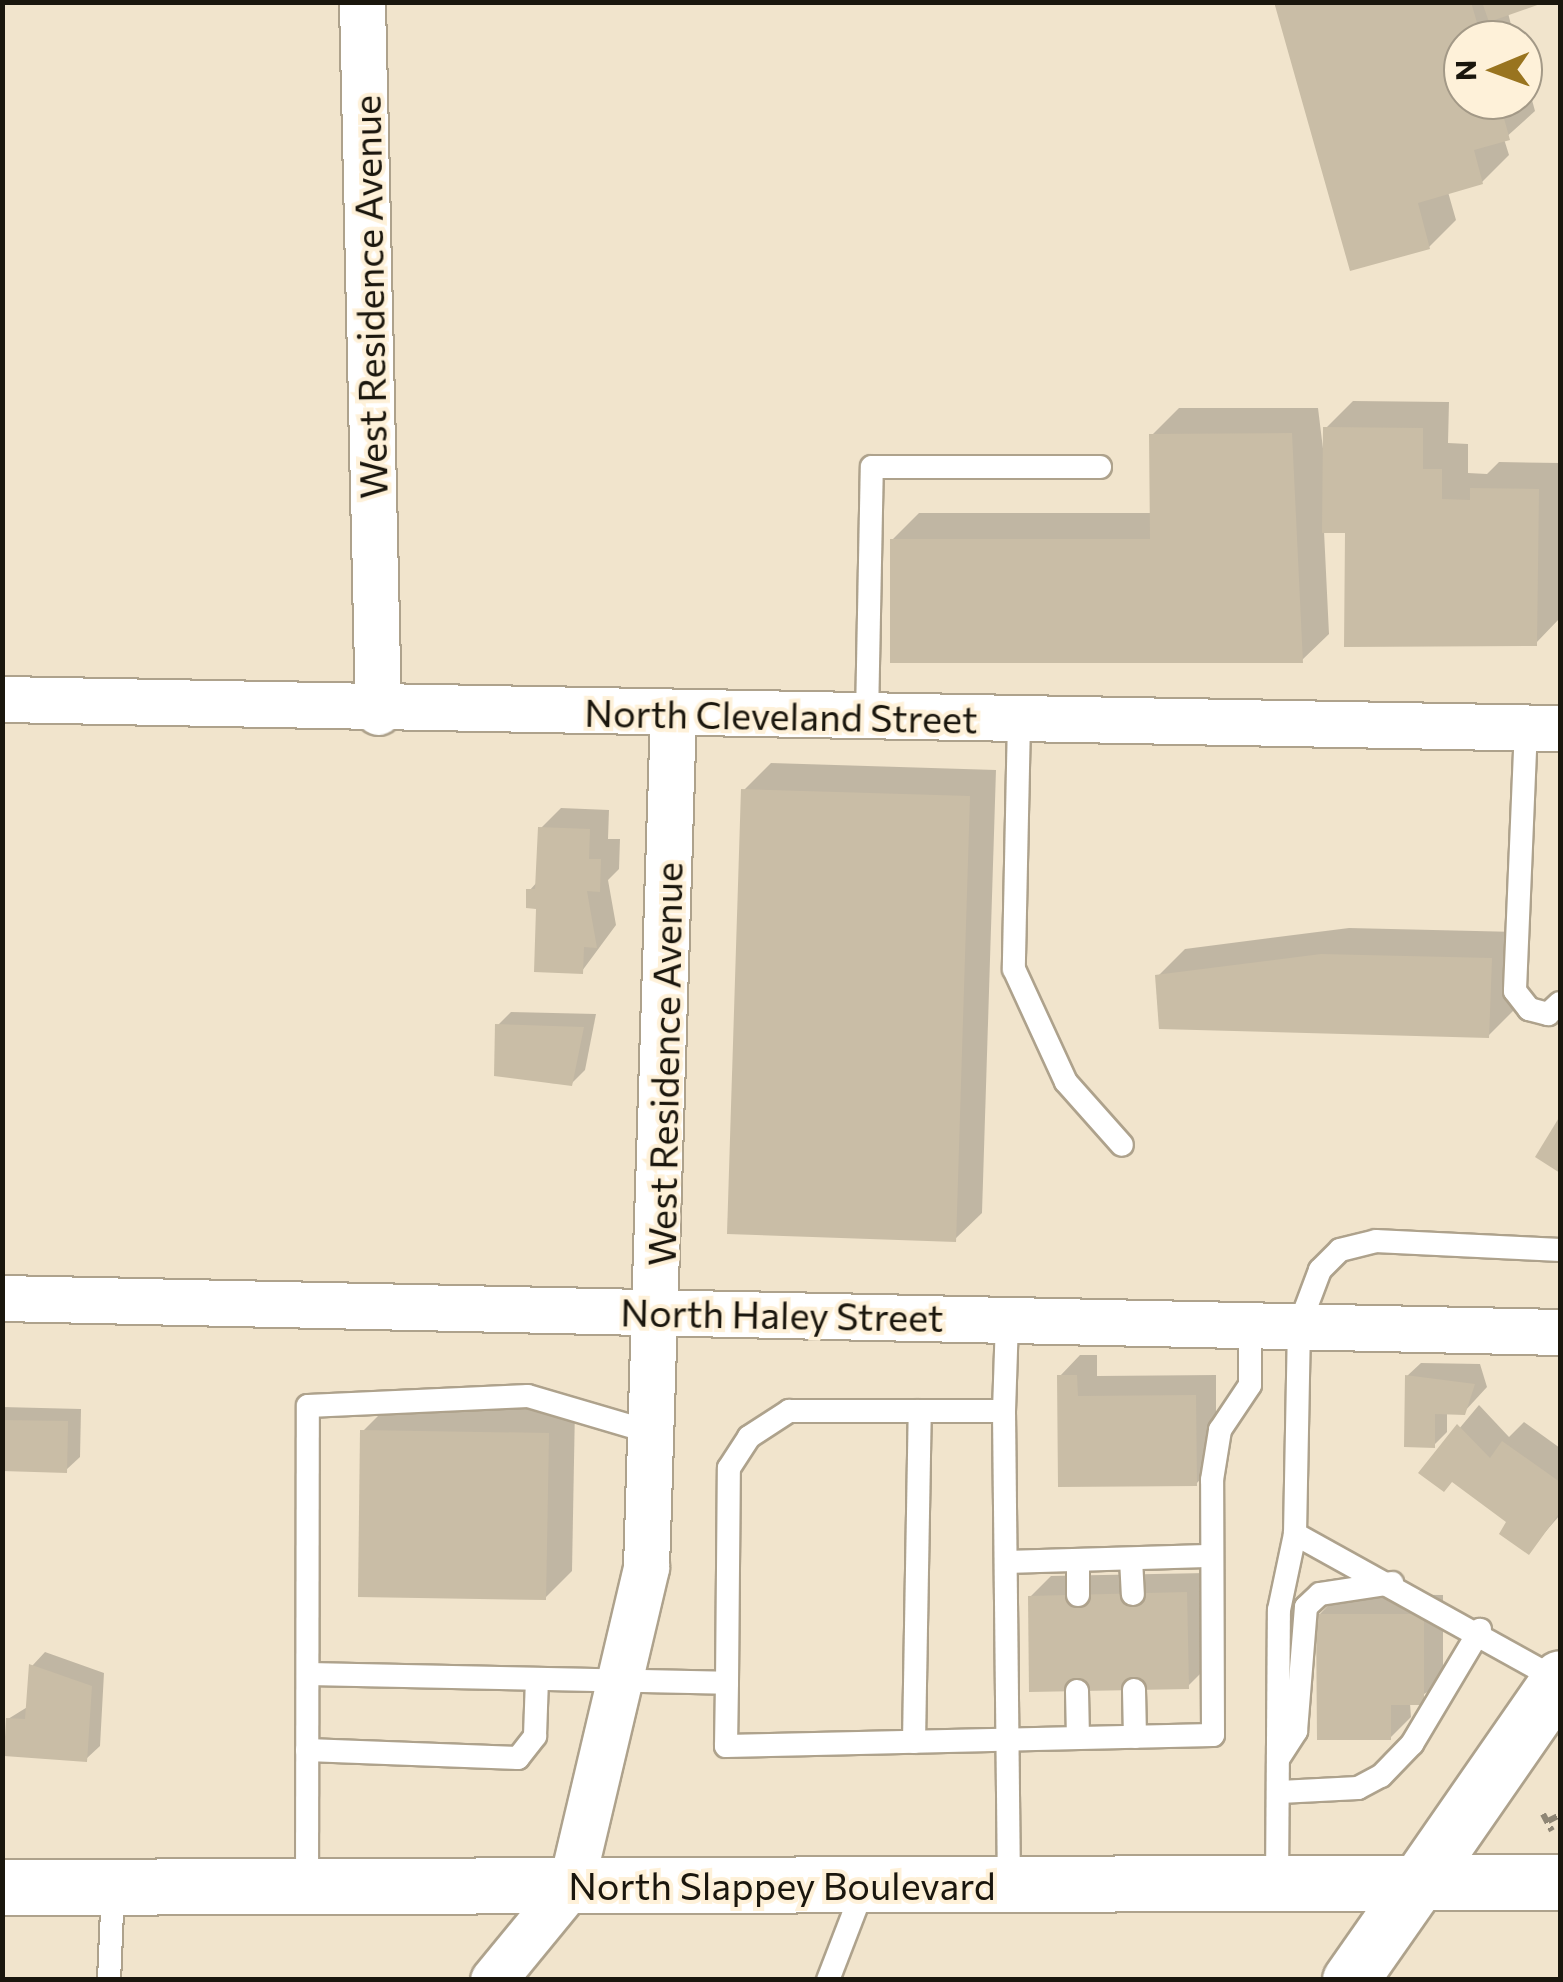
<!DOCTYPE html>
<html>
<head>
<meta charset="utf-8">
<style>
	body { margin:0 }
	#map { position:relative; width:1563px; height:1982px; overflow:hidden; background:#f1e4cc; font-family:Commissioner,sans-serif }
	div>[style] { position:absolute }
	.shadow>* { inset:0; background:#0003 }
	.building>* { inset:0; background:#c9bda6 }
	.path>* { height:6px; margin-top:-3px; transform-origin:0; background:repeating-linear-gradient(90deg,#8f8675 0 10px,transparent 0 15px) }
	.roads { filter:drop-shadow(2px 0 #aea28c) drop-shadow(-2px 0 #aea28c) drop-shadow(0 2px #aea28c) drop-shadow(0 -2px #aea28c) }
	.lane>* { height:22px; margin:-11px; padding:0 11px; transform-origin:11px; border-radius:11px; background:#fff }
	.street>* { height:45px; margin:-22.5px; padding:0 22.5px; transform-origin:22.5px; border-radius:22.5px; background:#fff }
	.secondary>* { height:55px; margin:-27.5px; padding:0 27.5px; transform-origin:27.5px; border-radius:27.5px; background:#fff }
	.primary>* { height:55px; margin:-27.5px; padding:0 27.5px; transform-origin:27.5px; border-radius:27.5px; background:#fff }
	span { translate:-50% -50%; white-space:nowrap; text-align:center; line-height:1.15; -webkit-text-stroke:8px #fef1d9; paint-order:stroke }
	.street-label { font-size:38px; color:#1a160d }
	.frame { position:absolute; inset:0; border:5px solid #1a160d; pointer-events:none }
	.north { position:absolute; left:1443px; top:20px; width:100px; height:100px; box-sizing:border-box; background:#fef1d9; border:2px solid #a39987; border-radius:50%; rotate:269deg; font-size:28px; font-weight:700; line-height:40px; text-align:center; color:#1a160d }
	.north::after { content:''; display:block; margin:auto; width:35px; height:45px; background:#99741f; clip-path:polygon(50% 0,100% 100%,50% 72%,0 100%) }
</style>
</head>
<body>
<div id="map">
	<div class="shadow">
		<div style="clip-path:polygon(1277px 2px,1537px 2px,1508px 13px,1515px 40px,1463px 40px,1463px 100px,1523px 100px,1523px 67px,1535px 111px,1504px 139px,1509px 155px,1482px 182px,1448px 192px,1456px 220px,1429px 247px)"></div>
		<div style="clip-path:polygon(1353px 401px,1449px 402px,1448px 443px,1468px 444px,1468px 473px,1487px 474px,1499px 462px,1560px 463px,1560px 618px,1536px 643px,1348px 531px,1324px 531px,1329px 634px,1302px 660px,892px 540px,919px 513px,1152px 513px,1152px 435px,1179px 408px,1318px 408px,1325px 465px,1326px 428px)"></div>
		<div style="clip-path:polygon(771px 763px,996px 770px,982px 1213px,955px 1239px,744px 790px)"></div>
		<div style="clip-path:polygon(561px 808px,609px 810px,608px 839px,620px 839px,619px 869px,608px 880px,616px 925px,582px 971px,529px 891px,538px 881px,540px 829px)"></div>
		<div style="clip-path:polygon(1349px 928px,1518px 932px,1515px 1009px,1488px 1036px,1158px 976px,1185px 949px)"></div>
		<div style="clip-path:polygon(511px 1012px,596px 1014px,585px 1070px,571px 1084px,549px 1083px,498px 1025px)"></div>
		<div style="clip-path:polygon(1080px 1355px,1097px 1355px,1097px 1376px,1216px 1375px,1216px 1463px,1196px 1484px,1060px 1484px,1060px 1376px)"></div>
		<div style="clip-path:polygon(1421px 1363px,1480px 1364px,1487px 1387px,1464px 1412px,1447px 1412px,1447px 1432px,1434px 1445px,1407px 1376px)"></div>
		<div style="clip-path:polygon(390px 1404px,575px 1407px,572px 1571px,545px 1598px,363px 1431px)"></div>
		<div style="clip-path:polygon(1479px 1405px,1509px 1437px,1524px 1422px,1560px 1448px,1560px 1515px,1528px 1552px,1509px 1522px,1453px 1479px,1422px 1473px)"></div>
		<div style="clip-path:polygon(2px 1407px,81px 1409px,80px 1457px,66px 1470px,2px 1469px)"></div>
		<div style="clip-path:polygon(1206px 1573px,1208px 1666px,1188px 1686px,1030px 1597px,1051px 1576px)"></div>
		<div style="clip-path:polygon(1339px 1594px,1443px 1595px,1443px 1682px,1410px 1703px,1411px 1717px,1390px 1738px,1319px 1615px)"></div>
		<div style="clip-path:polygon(45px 1652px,104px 1673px,100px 1746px,86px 1759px,8px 1719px,29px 1706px,32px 1666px)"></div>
	</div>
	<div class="building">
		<div style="clip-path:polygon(1274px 2px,1471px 2px,1482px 40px,1463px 40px,1463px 100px,1499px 100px,1510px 140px,1474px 150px,1483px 184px,1418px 203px,1430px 249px,1350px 271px)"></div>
		<div style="clip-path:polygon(1482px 2px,1543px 2px,1543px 3px,1489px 22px)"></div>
		<div style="clip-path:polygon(1323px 427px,1423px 428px,1423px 469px,1442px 469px,1442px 499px,1470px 500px,1470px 488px,1539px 489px,1537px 646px,1344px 647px,1345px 533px,1322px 533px)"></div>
		<div style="clip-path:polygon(1292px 433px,1303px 663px,890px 663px,890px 539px,1150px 539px,1149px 434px)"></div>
		<div style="clip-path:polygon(741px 789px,970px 796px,956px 1242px,727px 1234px)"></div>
		<div style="clip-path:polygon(538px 827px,590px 829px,589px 859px,601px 859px,600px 892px,587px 891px,597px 948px,584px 947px,583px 974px,534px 972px,536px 909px,526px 908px,526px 889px,535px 889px)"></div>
		<div style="clip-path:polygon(1321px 954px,1492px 958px,1489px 1038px,1159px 1029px,1155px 975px)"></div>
		<div style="clip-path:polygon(495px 1024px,584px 1027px,572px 1086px,494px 1076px)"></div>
		<div style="clip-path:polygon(1560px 1116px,1560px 1173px,1535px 1157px)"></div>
		<div style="clip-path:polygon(1057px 1375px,1077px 1375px,1078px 1396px,1196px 1395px,1197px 1486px,1058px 1487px)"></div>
		<div style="clip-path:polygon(1405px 1375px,1475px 1384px,1465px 1415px,1435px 1414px,1435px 1448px,1404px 1447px)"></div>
		<div style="clip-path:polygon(2px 1420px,68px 1421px,67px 1473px,2px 1471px)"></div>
		<div style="clip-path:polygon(1457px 1424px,1490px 1458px,1502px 1441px,1560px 1482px,1560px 1512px,1529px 1555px,1499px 1534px,1506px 1522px,1452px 1482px,1444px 1492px,1418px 1473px)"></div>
		<div style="clip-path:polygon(360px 1430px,549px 1433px,546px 1600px,358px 1597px)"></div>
		<div style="clip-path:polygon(1187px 1592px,1189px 1689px,1029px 1692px,1028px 1596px)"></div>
		<div style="clip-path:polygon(1316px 1614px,1424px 1614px,1424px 1705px,1391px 1705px,1391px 1740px,1317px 1740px)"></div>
		<div style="clip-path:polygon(29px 1664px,92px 1686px,87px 1762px,4px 1756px,6px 1718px,25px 1719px)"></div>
	</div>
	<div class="path">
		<div style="left:1543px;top:1814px;width:19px;rotate:62deg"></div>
		<div style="left:1548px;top:1821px;width:13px;rotate:-27deg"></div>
	</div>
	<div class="roads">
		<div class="lane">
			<div style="left:867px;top:718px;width:251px;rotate:-88.9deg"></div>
			<div style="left:872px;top:467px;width:228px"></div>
			<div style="left:1019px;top:720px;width:249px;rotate:91.2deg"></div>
			<div style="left:1014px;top:969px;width:124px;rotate:65.3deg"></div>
			<div style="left:1066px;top:1082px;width:84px;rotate:48.4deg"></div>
			<div style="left:1526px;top:727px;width:264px;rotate:92.4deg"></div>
			<div style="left:1515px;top:991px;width:23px;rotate:52deg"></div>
			<div style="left:1529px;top:1009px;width:20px;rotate:15deg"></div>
			<div style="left:1548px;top:1014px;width:16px;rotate:-43deg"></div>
			<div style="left:1004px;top:1411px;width:92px;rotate:-88.1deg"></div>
			<div style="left:1295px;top:1534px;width:301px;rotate:29deg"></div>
			<div style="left:1131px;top:1559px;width:35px;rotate:87deg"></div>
			<div style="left:1006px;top:1562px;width:201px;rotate:-1.7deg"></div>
			<div style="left:1078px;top:1595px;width:34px;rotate:-90deg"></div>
			<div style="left:308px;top:1674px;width:419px;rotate:1.2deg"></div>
			<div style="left:727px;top:1683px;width:215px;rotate:-89.5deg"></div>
			<div style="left:729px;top:1468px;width:37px;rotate:-57deg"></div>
			<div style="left:749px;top:1437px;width:48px;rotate:-33deg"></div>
			<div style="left:789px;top:1411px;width:215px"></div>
			<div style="left:1004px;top:1411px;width:473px;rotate:89.4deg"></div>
			<div style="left:727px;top:1683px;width:63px;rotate:90.9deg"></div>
			<div style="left:726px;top:1746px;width:487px;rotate:-1.3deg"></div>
			<div style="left:1213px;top:1735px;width:255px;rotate:-90.2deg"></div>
			<div style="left:1212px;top:1480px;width:51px;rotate:-80.9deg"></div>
			<div style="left:1220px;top:1430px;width:54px;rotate:-56.3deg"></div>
			<div style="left:1250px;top:1385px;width:60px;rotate:-90deg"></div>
			<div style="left:1134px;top:1690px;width:47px;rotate:88.8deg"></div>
			<div style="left:1077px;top:1691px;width:47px;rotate:88.8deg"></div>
			<div style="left:914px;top:1742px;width:331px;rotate:-89deg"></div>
			<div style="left:307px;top:1750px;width:211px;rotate:2.2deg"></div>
			<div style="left:518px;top:1758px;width:28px;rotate:-52deg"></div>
			<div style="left:535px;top:1736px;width:56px;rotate:-88deg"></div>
			<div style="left:1280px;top:1756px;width:30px;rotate:-57deg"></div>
			<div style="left:1296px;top:1731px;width:124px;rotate:-85.4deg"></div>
			<div style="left:1306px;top:1607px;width:19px;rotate:-43deg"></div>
			<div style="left:1320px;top:1594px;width:73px;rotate:-8.7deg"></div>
			<div style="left:1280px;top:1792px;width:78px;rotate:-2.9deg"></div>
			<div style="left:1358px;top:1788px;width:26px;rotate:-28deg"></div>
			<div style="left:1381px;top:1776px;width:45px;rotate:-45.9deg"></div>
			<div style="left:1412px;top:1744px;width:133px;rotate:-59.2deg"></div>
			<div style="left:1277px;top:1885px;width:275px;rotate:-89.6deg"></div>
			<div style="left:1279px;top:1610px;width:78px;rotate:-78.1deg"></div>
			<div style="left:1295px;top:1534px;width:208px;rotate:-88.9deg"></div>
			<div style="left:1299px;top:1326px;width:60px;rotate:-69.4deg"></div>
			<div style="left:1320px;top:1270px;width:28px;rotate:-45deg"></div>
			<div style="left:1340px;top:1250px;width:37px;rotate:-14deg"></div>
			<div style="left:1376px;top:1241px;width:184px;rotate:2.8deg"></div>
			<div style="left:307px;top:1886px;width:480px;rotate:-89.9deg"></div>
			<div style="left:308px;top:1406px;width:220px;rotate:-2.6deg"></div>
			<div style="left:528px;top:1396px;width:134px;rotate:16.4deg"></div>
			<div style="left:109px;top:1980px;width:93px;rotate:-87.5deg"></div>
			<div style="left:828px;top:1980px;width:103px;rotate:-68.9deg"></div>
		</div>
		<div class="street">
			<div style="left:362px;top:2px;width:710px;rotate:88.71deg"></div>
			<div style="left:2px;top:699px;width:1558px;rotate:1.07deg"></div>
			<div style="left:2px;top:1298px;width:1558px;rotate:1.25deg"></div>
			<div style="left:493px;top:1980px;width:123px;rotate:-50.6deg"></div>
			<div style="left:571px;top:1885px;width:327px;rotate:-76.7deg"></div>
			<div style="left:646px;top:1567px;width:854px;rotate:-88.19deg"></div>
		</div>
		<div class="secondary">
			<div style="left:1418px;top:1883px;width:249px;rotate:-55.3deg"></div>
		</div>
		<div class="primary">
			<div style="left:2px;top:1887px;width:1558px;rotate:-0.18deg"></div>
			<div style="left:1350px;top:1980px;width:118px;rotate:-55deg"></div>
		</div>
	</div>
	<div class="street-label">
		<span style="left:369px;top:297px;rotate:-91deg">West Residence Avenue</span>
		<span style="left:781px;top:715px;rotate:1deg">North Cleveland Street</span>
		<span style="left:664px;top:1064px;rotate:-89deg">West Residence Avenue</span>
		<span style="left:782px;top:1314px;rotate:1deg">North Haley Street</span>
		<span style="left:782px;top:1885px">North Slappey Boulevard</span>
	</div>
	<div class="frame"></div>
	<div class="north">N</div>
</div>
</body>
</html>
